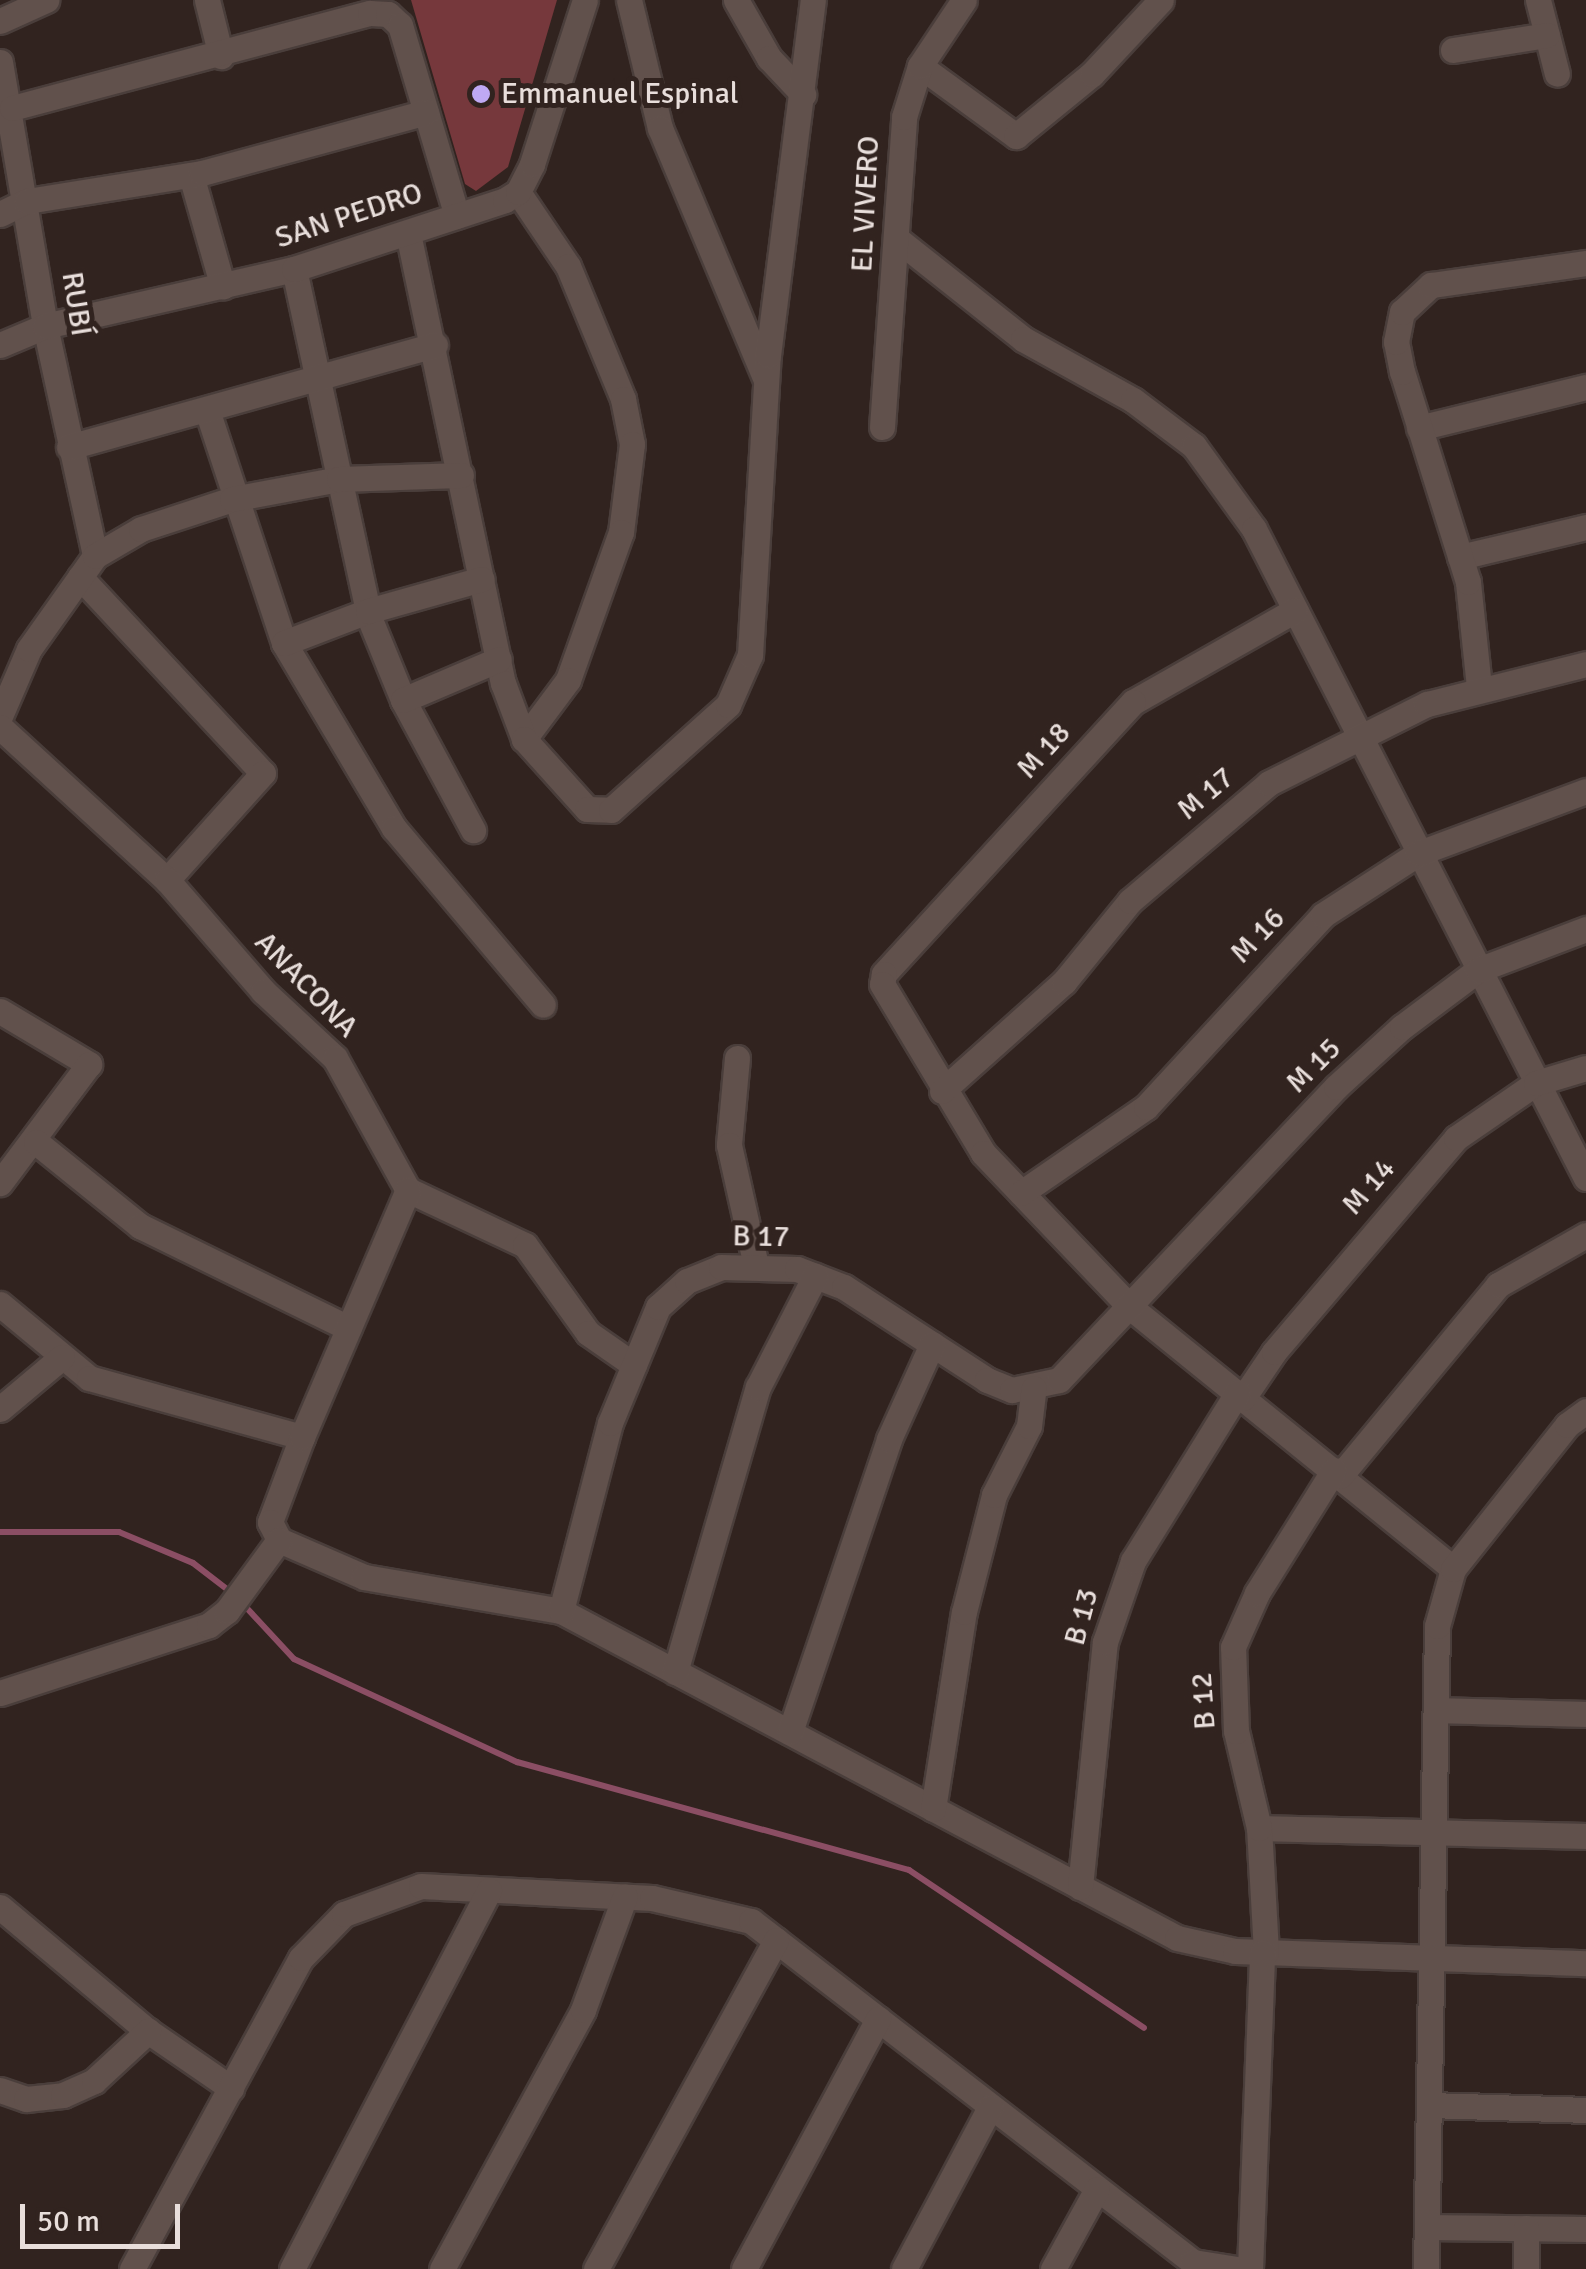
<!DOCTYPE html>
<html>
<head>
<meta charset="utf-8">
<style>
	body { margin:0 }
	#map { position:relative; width:1586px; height:2269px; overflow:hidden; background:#31231f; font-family:Signika,sans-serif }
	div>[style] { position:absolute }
	.stream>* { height:6px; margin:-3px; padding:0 3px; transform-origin:3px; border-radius:3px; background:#8b4e64 }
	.building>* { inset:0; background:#76383c }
	.roads { filter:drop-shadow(2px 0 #4a3e3b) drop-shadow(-2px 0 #4a3e3b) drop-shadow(0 2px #4a3e3b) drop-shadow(0 -2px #4a3e3b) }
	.street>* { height:25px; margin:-12.5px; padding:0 12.5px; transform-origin:12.5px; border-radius:12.5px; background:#61514c }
	.dots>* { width:28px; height:28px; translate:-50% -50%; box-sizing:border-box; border:5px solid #31231f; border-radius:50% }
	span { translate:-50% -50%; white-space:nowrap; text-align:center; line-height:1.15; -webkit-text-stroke:10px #31231f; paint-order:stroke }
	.poi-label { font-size:30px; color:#e8dedb }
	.left { translate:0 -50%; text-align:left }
	.street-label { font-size:30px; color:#e8dedb }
	.scale { position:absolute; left:20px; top:2204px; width:160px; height:45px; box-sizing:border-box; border:5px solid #e8dedb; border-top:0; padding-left:12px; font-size:30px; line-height:35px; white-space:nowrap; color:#e8dedb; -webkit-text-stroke:8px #31231f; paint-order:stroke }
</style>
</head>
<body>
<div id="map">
	<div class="stream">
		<div style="left:0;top:1532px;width:119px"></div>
		<div style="left:119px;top:1532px;width:80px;rotate:22.7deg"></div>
		<div style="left:193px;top:1563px;width:49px;rotate:37.6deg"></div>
		<div style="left:243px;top:1604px;width:75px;rotate:47.2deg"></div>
		<div style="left:294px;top:1659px;width:246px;rotate:24.8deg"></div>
		<div style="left:517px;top:1762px;width:407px;rotate:15.4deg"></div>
		<div style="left:909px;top:1870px;width:283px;rotate:33.9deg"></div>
	</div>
	<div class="building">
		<div style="clip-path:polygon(411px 0,557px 0,508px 167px,476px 191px,465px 184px)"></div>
	</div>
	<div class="roads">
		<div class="street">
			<div style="left:207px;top:0;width:58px;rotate:76deg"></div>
			<div style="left:629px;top:0;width:132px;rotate:76.4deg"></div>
			<div style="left:660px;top:128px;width:269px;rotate:67.2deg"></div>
			<div style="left:736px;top:0;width:67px;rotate:60.4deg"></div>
			<div style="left:769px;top:58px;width:50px;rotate:46.6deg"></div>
			<div style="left:1538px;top:0;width:76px;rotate:75.6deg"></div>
			<div style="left:0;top:21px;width:51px;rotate:-24.5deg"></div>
			<div style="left:1453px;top:50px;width:95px;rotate:-9.1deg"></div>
			<div style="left:0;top:62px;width:268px;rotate:80.3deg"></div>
			<div style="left:45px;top:326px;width:235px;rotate:77.7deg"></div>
			<div style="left:920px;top:66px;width:119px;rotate:36.1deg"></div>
			<div style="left:1016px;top:136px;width:98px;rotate:-39.2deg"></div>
			<div style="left:1092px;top:74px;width:101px;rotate:-47deg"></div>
			<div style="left:12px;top:108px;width:370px;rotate:-14.9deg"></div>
			<div style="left:370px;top:13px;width:18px;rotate:3deg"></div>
			<div style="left:388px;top:14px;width:16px;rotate:43deg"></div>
			<div style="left:400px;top:25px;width:199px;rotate:73.4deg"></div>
			<div style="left:191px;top:175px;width:116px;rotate:74.1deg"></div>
			<div style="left:518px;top:192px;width:89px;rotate:56deg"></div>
			<div style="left:568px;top:266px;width:144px;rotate:67.5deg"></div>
			<div style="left:623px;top:399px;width:46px;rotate:78.7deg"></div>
			<div style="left:632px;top:444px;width:89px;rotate:97.1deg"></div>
			<div style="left:621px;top:532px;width:157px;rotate:109.7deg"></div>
			<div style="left:568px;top:680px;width:74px;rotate:126.7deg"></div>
			<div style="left:0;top:214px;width:30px;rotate:-26deg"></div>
			<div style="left:27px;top:201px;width:177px;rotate:-9.1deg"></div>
			<div style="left:202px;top:173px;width:232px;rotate:-15.2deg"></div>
			<div style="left:408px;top:233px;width:460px;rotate:78.1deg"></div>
			<div style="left:503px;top:683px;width:60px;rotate:69.4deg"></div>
			<div style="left:524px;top:739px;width:94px;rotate:48deg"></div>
			<div style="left:587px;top:809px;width:24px;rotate:2deg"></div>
			<div style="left:611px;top:810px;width:157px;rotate:-41.9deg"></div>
			<div style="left:728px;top:705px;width:55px;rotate:-66.3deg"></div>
			<div style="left:750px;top:655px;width:301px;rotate:-86.6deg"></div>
			<div style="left:768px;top:355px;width:358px;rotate:-82.8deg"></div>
			<div style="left:897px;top:239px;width:161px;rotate:38.4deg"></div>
			<div style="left:1023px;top:339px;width:126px;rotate:29deg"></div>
			<div style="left:1133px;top:400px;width:76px;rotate:37deg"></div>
			<div style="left:1194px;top:446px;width:102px;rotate:54.1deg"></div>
			<div style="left:1254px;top:529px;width:729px;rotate:62.91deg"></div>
			<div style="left:294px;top:269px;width:356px;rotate:77.8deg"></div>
			<div style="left:369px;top:617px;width:90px;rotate:67.7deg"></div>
			<div style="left:403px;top:700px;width:148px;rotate:61.7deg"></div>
			<div style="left:0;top:345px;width:49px;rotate:-22.9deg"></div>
			<div style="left:45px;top:326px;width:255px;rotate:-12.9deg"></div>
			<div style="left:294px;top:269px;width:222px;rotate:-18.1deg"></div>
			<div style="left:505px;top:200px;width:15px;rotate:-32deg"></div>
			<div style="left:518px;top:192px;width:31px;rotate:-63deg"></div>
			<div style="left:532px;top:164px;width:172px;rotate:-72.1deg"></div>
			<div style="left:207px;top:410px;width:245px;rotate:71.7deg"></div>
			<div style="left:284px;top:643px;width:215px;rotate:59.3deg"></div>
			<div style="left:394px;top:828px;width:231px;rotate:49.9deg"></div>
			<div style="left:882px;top:427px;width:311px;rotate:-85.9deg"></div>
			<div style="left:904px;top:117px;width:53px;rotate:-72.6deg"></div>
			<div style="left:920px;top:66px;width:79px;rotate:-56.3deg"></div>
			<div style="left:1419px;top:428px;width:172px;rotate:-13.8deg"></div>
			<div style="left:69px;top:447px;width:380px;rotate:-15.6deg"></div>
			<div style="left:1460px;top:557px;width:130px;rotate:-13.4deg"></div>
			<div style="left:80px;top:577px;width:268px;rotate:47deg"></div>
			<div style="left:263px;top:773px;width:144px;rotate:131.9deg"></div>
			<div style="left:1295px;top:610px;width:186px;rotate:150.4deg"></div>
			<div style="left:1133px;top:702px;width:369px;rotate:132.5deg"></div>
			<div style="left:884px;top:974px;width:10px;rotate:101deg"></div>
			<div style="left:882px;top:984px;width:197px;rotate:59.1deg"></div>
			<div style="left:983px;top:1153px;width:213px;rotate:46.3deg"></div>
			<div style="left:1130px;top:1307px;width:416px;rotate:39deg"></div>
			<div style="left:284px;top:643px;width:90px;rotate:-20.9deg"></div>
			<div style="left:368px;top:611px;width:118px;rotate:-15.7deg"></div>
			<div style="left:1479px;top:687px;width:106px;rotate:-96deg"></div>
			<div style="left:1468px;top:582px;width:220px;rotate:-107.4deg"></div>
			<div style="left:1402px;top:372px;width:31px;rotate:-101deg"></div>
			<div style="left:1396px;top:342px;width:31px;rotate:-79deg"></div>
			<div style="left:1402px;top:312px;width:40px;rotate:-43deg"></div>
			<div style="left:1431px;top:285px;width:157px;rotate:-8.1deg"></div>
			<div style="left:403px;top:700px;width:104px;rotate:-23.1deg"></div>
			<div style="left:0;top:716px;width:73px;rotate:-66.6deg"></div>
			<div style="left:29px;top:649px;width:114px;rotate:-54.6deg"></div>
			<div style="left:95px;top:556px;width:53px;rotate:-30.4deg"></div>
			<div style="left:141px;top:529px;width:96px;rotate:-18.2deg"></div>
			<div style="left:232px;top:499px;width:109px;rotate:-10.6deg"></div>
			<div style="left:339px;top:479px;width:122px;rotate:-1.9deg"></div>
			<div style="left:0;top:727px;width:226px;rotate:42.5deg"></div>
			<div style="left:167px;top:880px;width:147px;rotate:49.1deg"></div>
			<div style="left:263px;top:991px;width:98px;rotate:42.9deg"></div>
			<div style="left:335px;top:1058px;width:151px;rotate:61.1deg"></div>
			<div style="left:408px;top:1190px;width:129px;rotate:25.2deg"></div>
			<div style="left:525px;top:1245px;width:108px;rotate:54.4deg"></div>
			<div style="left:588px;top:1333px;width:56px;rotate:34.8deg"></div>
			<div style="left:0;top:1011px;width:104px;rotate:30.8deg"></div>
			<div style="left:89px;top:1064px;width:149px;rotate:126.8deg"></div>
			<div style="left:737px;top:1058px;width:87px;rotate:95.3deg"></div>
			<div style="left:729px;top:1145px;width:124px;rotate:77.4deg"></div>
			<div style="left:942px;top:1091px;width:164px;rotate:-41.8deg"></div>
			<div style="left:1064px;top:982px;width:104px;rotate:-50.8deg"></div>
			<div style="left:1130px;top:901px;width:182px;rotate:-40.3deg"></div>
			<div style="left:1269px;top:783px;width:177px;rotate:-26.6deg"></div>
			<div style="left:1427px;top:704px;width:164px;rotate:-14.1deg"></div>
			<div style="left:36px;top:1142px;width:134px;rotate:38.9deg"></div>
			<div style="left:140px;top:1226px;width:232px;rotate:26.1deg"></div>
			<div style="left:1021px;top:1193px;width:152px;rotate:-34.5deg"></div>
			<div style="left:1146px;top:1107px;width:261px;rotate:-47.3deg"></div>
			<div style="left:1323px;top:915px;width:114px;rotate:-32.9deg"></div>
			<div style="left:1419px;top:853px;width:178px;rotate:-20.4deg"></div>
			<div style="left:0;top:1304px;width:116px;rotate:39.7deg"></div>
			<div style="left:89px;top:1378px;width:221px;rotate:15.5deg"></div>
			<div style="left:302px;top:1437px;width:91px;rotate:110.6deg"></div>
			<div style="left:270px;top:1522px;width:20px;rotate:63deg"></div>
			<div style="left:1243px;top:1398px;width:55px;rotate:-56deg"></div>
			<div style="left:1274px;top:1352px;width:281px;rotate:-49.6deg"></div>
			<div style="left:1456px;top:1138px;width:97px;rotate:-34.5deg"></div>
			<div style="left:1536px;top:1083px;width:52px;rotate:-16.7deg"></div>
			<div style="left:0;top:1409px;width:81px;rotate:-40deg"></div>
			<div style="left:302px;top:1437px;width:269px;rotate:-66.8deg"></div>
			<div style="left:1340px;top:1476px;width:248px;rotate:-50.4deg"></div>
			<div style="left:1498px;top:1285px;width:101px;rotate:-29.6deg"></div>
			<div style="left:279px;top:1540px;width:93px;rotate:23.5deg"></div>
			<div style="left:364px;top:1577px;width:200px;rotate:9.8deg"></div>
			<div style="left:561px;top:1611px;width:697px;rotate:27.96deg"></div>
			<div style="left:1177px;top:1938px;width:59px;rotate:12.6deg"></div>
			<div style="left:1235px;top:1951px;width:351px;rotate:2deg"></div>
			<div style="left:561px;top:1611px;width:194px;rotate:-75.4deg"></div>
			<div style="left:610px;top:1423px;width:126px;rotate:-67.5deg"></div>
			<div style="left:658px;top:1307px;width:39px;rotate:-42deg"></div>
			<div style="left:687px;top:1281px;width:37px;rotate:-22deg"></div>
			<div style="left:721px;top:1267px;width:76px;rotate:1.5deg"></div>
			<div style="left:797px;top:1269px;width:50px;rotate:21deg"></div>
			<div style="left:844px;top:1287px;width:171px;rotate:33deg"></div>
			<div style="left:987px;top:1380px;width:27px;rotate:22deg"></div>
			<div style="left:1012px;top:1390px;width:48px;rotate:-12deg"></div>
			<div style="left:1059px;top:1380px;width:403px;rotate:-46.6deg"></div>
			<div style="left:1336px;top:1087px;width:89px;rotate:-42.3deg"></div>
			<div style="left:1402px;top:1027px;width:95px;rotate:-36.9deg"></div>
			<div style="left:1478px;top:970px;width:116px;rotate:-20.8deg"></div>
			<div style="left:675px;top:1672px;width:297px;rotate:-73.8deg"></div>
			<div style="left:758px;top:1387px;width:125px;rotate:-62.8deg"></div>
			<div style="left:0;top:1693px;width:220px;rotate:-18deg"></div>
			<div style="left:209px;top:1625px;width:23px;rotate:-38deg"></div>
			<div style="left:227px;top:1611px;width:88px;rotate:-53.8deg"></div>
			<div style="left:1436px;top:1710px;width:150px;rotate:1.5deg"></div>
			<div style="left:790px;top:1732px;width:309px;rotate:-71.3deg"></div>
			<div style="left:889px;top:1439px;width:104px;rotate:-65.6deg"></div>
			<div style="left:933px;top:1809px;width:199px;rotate:-81.1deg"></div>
			<div style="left:964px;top:1612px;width:121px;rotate:-75.6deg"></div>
			<div style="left:994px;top:1495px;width:77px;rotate:-63.1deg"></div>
			<div style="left:1029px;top:1426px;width:38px;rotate:-83deg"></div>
			<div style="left:1259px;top:1828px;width:327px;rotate:1.4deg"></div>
			<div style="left:1080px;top:1887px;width:246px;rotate:-84.2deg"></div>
			<div style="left:1105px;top:1642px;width:86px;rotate:-70.9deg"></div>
			<div style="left:1133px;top:1561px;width:198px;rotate:-58.2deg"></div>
			<div style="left:0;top:1907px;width:193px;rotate:40deg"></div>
			<div style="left:148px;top:2031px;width:101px;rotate:34.5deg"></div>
			<div style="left:1266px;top:1952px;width:124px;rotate:-93.2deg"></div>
			<div style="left:1259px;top:1828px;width:100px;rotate:-103.3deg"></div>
			<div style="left:1236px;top:1731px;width:84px;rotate:-92deg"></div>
			<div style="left:1233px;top:1647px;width:59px;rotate:-66deg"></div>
			<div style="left:1257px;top:1593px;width:145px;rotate:-58deg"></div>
			<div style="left:0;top:2090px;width:28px;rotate:19deg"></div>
			<div style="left:26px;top:2099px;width:37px;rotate:-6deg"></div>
			<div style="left:63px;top:2095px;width:34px;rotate:-24deg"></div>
			<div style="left:94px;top:2081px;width:74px;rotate:-42.8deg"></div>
			<div style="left:1429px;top:2105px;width:157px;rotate:1.8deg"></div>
			<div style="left:1427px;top:2227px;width:159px;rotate:0.7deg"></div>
			<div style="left:132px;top:2269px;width:354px;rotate:-61.5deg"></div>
			<div style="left:301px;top:1958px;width:62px;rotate:-45.7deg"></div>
			<div style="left:344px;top:1914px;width:82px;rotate:-20deg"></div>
			<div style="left:421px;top:1886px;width:231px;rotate:3deg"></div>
			<div style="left:652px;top:1898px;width:102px;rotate:13.1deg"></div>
			<div style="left:751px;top:1921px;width:558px;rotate:37.65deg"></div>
			<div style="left:1193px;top:2262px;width:45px;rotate:9deg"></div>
			<div style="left:292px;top:2269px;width:427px;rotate:-62.5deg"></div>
			<div style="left:442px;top:2269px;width:295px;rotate:-61.4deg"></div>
			<div style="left:583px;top:2010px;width:121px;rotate:-69.8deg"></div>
			<div style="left:596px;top:2269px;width:375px;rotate:-61.3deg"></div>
			<div style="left:744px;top:2269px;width:284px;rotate:-61.8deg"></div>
			<div style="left:904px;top:2269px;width:183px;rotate:-62deg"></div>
			<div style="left:1053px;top:2269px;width:91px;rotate:-61.2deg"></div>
			<div style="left:1250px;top:2269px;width:317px;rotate:-87.8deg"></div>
			<div style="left:1426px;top:2269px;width:643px;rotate:-89.02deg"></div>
			<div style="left:1437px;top:1626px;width:59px;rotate:-74.3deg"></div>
			<div style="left:1453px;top:1569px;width:184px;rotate:-51.6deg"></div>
			<div style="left:1567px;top:1425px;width:24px;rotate:-36deg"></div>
			<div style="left:1526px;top:2269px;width:41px;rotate:-90deg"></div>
		</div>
	</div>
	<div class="dots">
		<div style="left:481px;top:94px;background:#bfa9f4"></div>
	</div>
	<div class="poi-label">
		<span class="left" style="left:501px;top:94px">Emmanuel Espinal</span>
	</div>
	<div class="street-label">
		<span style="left:866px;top:204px;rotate:-87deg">EL VIVERO</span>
		<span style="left:349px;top:216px;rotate:-18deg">SAN PEDRO</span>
		<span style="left:76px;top:304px;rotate:81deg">RUBÍ</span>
		<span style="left:1044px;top:751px;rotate:-48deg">M 18</span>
		<span style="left:1206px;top:794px;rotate:-40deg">M 17</span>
		<span style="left:1258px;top:936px;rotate:-46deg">M 16</span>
		<span style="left:306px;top:985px;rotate:46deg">ANACONA</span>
		<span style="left:1314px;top:1066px;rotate:-45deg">M 15</span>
		<span style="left:1369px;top:1187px;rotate:-49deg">M 14</span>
		<span style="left:761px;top:1237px;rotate:1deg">B 17</span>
		<span style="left:1082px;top:1617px;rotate:-75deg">B 13</span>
		<span style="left:1204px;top:1701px;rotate:-94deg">B 12</span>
	</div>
	<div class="scale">50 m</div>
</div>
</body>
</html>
